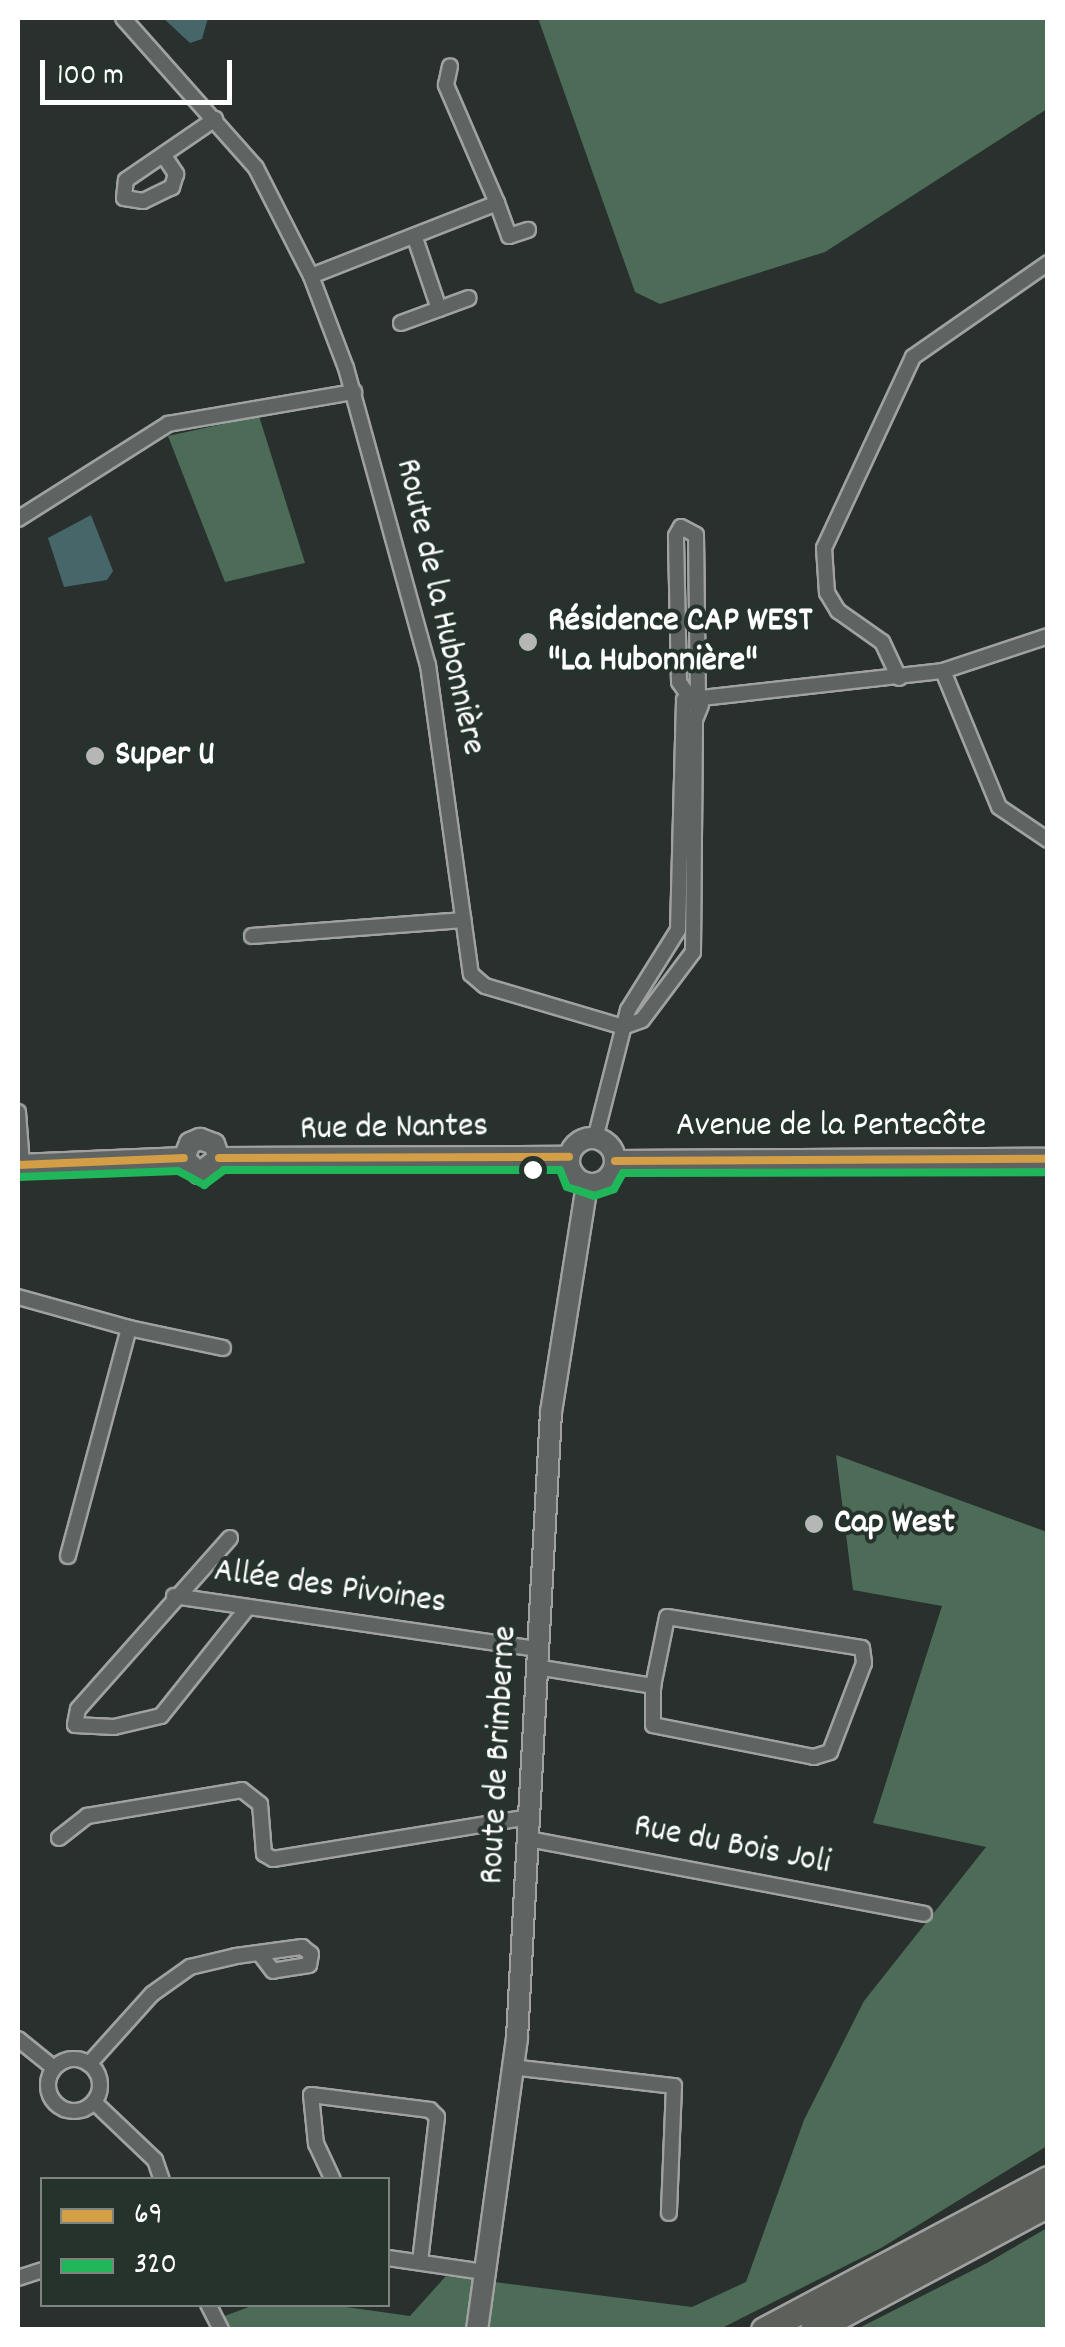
<!DOCTYPE html>
<html>
<head>
<meta charset="utf-8">
<style>
	body { margin:0 }
	#map { position:relative; width:1065px; height:2347px; overflow:hidden; background:#29302d; font-family:Dekko,sans-serif }
	div>[style] { position:absolute }
	.green>* { inset:0; background:#4d6c58 }
	.water>* { inset:0; background:#46666a }
	.roads { filter:drop-shadow(2px 0 #9fa2a0) drop-shadow(-2px 0 #9fa2a0) drop-shadow(0 2px #9fa2a0) drop-shadow(0 -2px #9fa2a0) }
	.street>* { height:14px; margin:-7px; padding:0 7px; transform-origin:7px; border-radius:7px; background:#5f6362 }
	.street>.ring { margin:-7px; padding:0; box-sizing:content-box; background:none; border:14px solid #5f6362; border-radius:50% }
	.secondary>* { height:20px; margin:-10px; padding:0 10px; transform-origin:10px; border-radius:10px; background:#5f6362 }
	.secondary>.ring { margin:-10px; padding:0; box-sizing:content-box; background:none; border:20px solid #5f6362; border-radius:50% }
	.highway>* { height:25px; margin:-12.5px; padding:0 12.5px; transform-origin:12.5px; border-radius:12.5px; background:#5d5f5b }
	.bus-1>* { height:8px; margin:-4px; padding:0 4px; transform-origin:4px; border-radius:4px; background:#d39e46 }
	.bus-2>* { height:8px; margin:-4px; padding:0 4px; transform-origin:4px; border-radius:4px; background:#20b65a }
	.dots>* { width:28px; height:28px; translate:-50% -50%; box-sizing:border-box; border:5px solid #26332d; border-radius:50% }
	span { translate:-50% -50%; white-space:nowrap; text-align:center; line-height:1.15; -webkit-text-stroke:8px #26332d; paint-order:stroke }
	.street-label { font-size:35px; color:#fff }
	.poi-label { font-size:35px; color:#fff; font-weight:700 }
	.left { translate:0 -50%; text-align:left }
	.frame { position:absolute; inset:0; border:20px solid #fff; pointer-events:none }
	.legend { position:absolute; left:40px; top:2177px; width:350px; height:130px; box-sizing:border-box; background:#26332d; border:2px solid #7d8581; margin:0; padding:12px 18px; list-style:none; font-size:30px; color:#fff }
	.legend li { display:flex; align-items:center; gap:20px; height:50px }
	.legend b { width:50px; border:2px solid #7d8581 }
	.scale { position:absolute; left:40px; top:60px; width:192px; height:45px; box-sizing:border-box; border:5px solid #fff; border-top:0; padding-left:12px; font-size:30px; line-height:35px; white-space:nowrap; color:#fff; -webkit-text-stroke:8px #26332d; paint-order:stroke }
</style>
</head>
<body>
<div id="map">
	<div class="green">
		<div style="clip-path:polygon(538px 18px,1047px 18px,1047px 109px,825px 252px,660px 304px,635px 292px)"></div>
		<div style="clip-path:polygon(259px 416px,305px 563px,225px 582px,168px 436px)"></div>
		<div style="clip-path:polygon(836px 1455px,1047px 1532px,1047px 2146px,881px 2248px,720px 2329px,218px 2330px,222px 2317px,254px 2305px,332px 2305px,410px 2316px,446px 2276px,692px 2307px,746px 2282px,804px 2120px,864px 2001px,986px 1847px,873px 1823px,942px 1606px,853px 1590px)"></div>
		<div style="clip-path:polygon(1047px 2228px,1047px 2329px,855px 2330px,987px 2263px)"></div>
	</div>
	<div class="water">
		<div style="clip-path:polygon(163px 18px,208px 18px,202px 39px,190px 43px)"></div>
		<div style="clip-path:polygon(91px 515px,113px 571px,107px 580px,64px 587px,48px 538px)"></div>
	</div>
	<div class="roads">
		<div class="street">
			<div style="left:123px;top:18px;width:200px;rotate:48.4deg"></div>
			<div style="left:256px;top:168px;width:121px;rotate:63deg"></div>
			<div style="left:311px;top:276px;width:98px;rotate:69.2deg"></div>
			<div style="left:346px;top:368px;width:308px;rotate:74.6deg"></div>
			<div style="left:428px;top:665px;width:312px;rotate:82.1deg"></div>
			<div style="left:471px;top:974px;width:18px;rotate:41deg"></div>
			<div style="left:485px;top:986px;width:144px;rotate:16.5deg"></div>
			<div style="left:164px;top:156px;width:22px;rotate:56deg"></div>
			<div style="left:176px;top:174px;width:14px;rotate:107deg"></div>
			<div style="left:172px;top:187px;width:32px;rotate:154deg"></div>
			<div style="left:143px;top:201px;width:19px;rotate:-171deg"></div>
			<div style="left:124px;top:198px;width:18px;rotate:-84deg"></div>
			<div style="left:126px;top:180px;width:108px;rotate:-34.4deg"></div>
			<div style="left:497px;top:203px;width:35px;rotate:70deg"></div>
			<div style="left:509px;top:236px;width:20px;rotate:-18deg"></div>
			<div style="left:415px;top:238px;width:75px;rotate:71.3deg"></div>
			<div style="left:311px;top:276px;width:200px;rotate:-21.4deg"></div>
			<div style="left:497px;top:203px;width:129px;rotate:-113.4deg"></div>
			<div style="left:446px;top:85px;width:19px;rotate:-78deg"></div>
			<div style="left:401px;top:323px;width:72px;rotate:-20.2deg"></div>
			<div style="left:18px;top:519px;width:178px;rotate:-32.3deg"></div>
			<div style="left:168px;top:424px;width:189px;rotate:-9.8deg"></div>
			<div style="left:681px;top:527px;width:17px;rotate:28deg"></div>
			<div style="left:696px;top:535px;width:174px;rotate:89.3deg"></div>
			<div style="left:698px;top:709px;width:33px;rotate:-125deg"></div>
			<div style="left:679px;top:682px;width:146px;rotate:-91.2deg"></div>
			<div style="left:676px;top:536px;width:10px;rotate:-61deg"></div>
			<div style="left:943px;top:671px;width:147px;rotate:67.6deg"></div>
			<div style="left:999px;top:807px;width:59px;rotate:34deg"></div>
			<div style="left:899px;top:678px;width:40px;rotate:-115deg"></div>
			<div style="left:882px;top:642px;width:54px;rotate:-144.8deg"></div>
			<div style="left:838px;top:611px;width:21px;rotate:-121deg"></div>
			<div style="left:827px;top:593px;width:45px;rotate:-93.8deg"></div>
			<div style="left:824px;top:548px;width:211px;rotate:-65deg"></div>
			<div style="left:913px;top:357px;width:165px;rotate:-34.8deg"></div>
			<div style="left:252px;top:936px;width:212px;rotate:-4.3deg"></div>
			<div style="left:623px;top:1027px;width:20px;rotate:-20deg"></div>
			<div style="left:642px;top:1020px;width:85px;rotate:-53.1deg"></div>
			<div style="left:693px;top:952px;width:232px;rotate:-89.5deg"></div>
			<div style="left:695px;top:720px;width:16px;rotate:-68deg"></div>
			<div style="left:18px;top:1112px;width:53px;rotate:85.7deg"></div>
			<div style="left:595px;top:1139px;width:133px;rotate:-75.7deg"></div>
			<div style="left:628px;top:1010px;width:94px;rotate:-58deg"></div>
			<div style="left:678px;top:930px;width:230px;rotate:-88.5deg"></div>
			<div style="left:684px;top:700px;width:261px;rotate:-6.4deg"></div>
			<div style="left:943px;top:671px;width:111px;rotate:-18.4deg"></div>
			<div style="left:18px;top:1297px;width:115px;rotate:15.6deg"></div>
			<div style="left:129px;top:1328px;width:236px;rotate:105deg"></div>
			<div style="left:129px;top:1328px;width:96px;rotate:12deg"></div>
			<div style="left:230px;top:1538px;width:229px;rotate:131.6deg"></div>
			<div style="left:78px;top:1709px;width:16px;rotate:101deg"></div>
			<div style="left:75px;top:1725px;width:39px;rotate:3deg"></div>
			<div style="left:114px;top:1727px;width:48px;rotate:-13.2deg"></div>
			<div style="left:161px;top:1716px;width:139px;rotate:-51.4deg"></div>
			<div style="left:174px;top:1596px;width:366px;rotate:8.3deg"></div>
			<div style="left:667px;top:1617px;width:197px;rotate:9deg"></div>
			<div style="left:862px;top:1648px;width:15px;rotate:82deg"></div>
			<div style="left:864px;top:1663px;width:95px;rotate:110.9deg"></div>
			<div style="left:830px;top:1752px;width:17px;rotate:163deg"></div>
			<div style="left:814px;top:1757px;width:164px;rotate:-168.8deg"></div>
			<div style="left:653px;top:1725px;width:39px;rotate:-90deg"></div>
			<div style="left:653px;top:1686px;width:70px;rotate:-78.5deg"></div>
			<div style="left:536px;top:1667px;width:119px;rotate:9.2deg"></div>
			<div style="left:59px;top:1838px;width:36px;rotate:-38deg"></div>
			<div style="left:87px;top:1816px;width:157px;rotate:-9.5deg"></div>
			<div style="left:242px;top:1790px;width:23px;rotate:38deg"></div>
			<div style="left:260px;top:1804px;width:50px;rotate:85.4deg"></div>
			<div style="left:264px;top:1854px;width:10px;rotate:29deg"></div>
			<div style="left:273px;top:1859px;width:259px;rotate:-9.3deg"></div>
			<div style="left:528px;top:1839px;width:403px;rotate:10.7deg"></div>
			<div style="left:18px;top:2039px;width:46px;rotate:38.9deg"></div>
			<div class="ring" style="left:48px;top:2059px;width:38px;height:38px"></div>
			<div style="left:89px;top:2064px;width:94px;rotate:-48deg"></div>
			<div style="left:152px;top:1994px;width:47px;rotate:-35.4deg"></div>
			<div style="left:190px;top:1967px;width:47px;rotate:-13.4deg"></div>
			<div style="left:236px;top:1956px;width:67px;rotate:-7.8deg"></div>
			<div style="left:302px;top:1947px;width:11px;rotate:38deg"></div>
			<div style="left:311px;top:1954px;width:11px;rotate:100deg"></div>
			<div style="left:309px;top:1965px;width:36px;rotate:171deg"></div>
			<div style="left:273px;top:1971px;width:21px;rotate:-127deg"></div>
			<div style="left:512px;top:2067px;width:163px;rotate:6.7deg"></div>
			<div style="left:674px;top:2086px;width:127px;rotate:92.3deg"></div>
			<div style="left:94px;top:2102px;width:84px;rotate:43.6deg"></div>
			<div style="left:155px;top:2160px;width:21px;rotate:71deg"></div>
			<div style="left:333px;top:2180px;width:40px;rotate:-115deg"></div>
			<div style="left:316px;top:2144px;width:49px;rotate:-95.8deg"></div>
			<div style="left:311px;top:2095px;width:120px;rotate:7.2deg"></div>
			<div style="left:430px;top:2110px;width:10px;rotate:45deg"></div>
			<div style="left:437px;top:2117px;width:145px;rotate:96.7deg"></div>
			<div style="left:388px;top:2258px;width:97px;rotate:8.3deg"></div>
			<div style="left:18px;top:2278px;width:25px;rotate:-18deg"></div>
			<div style="left:208px;top:2304px;width:29px;rotate:63deg"></div>
		</div>
		<div class="secondary">
			<div class="ring" style="left:569px;top:1138px;width:26px;height:26px"></div>
			<div style="left:184px;top:1158px;width:16px;rotate:-68deg"></div>
			<div style="left:190px;top:1143px;width:11px;rotate:-22deg"></div>
			<div style="left:200px;top:1139px;width:15px;rotate:20deg"></div>
			<div style="left:214px;top:1144px;width:15px;rotate:70deg"></div>
			<div style="left:184px;top:1158px;width:21px;rotate:45deg"></div>
			<div style="left:199px;top:1173px;width:25px;rotate:-37deg"></div>
			<div style="left:219px;top:1158px;width:350px;rotate:-0.2deg"></div>
			<div style="left:615px;top:1161px;width:433px;rotate:-0.3deg"></div>
			<div style="left:18px;top:1165px;width:166px;rotate:-2.4deg"></div>
			<div style="left:477px;top:2330px;width:295px;rotate:-82.2deg"></div>
			<div style="left:517px;top:2038px;width:627px;rotate:-86.89deg"></div>
			<div style="left:551px;top:1412px;width:231px;rotate:-81deg"></div>
		</div>
		<div class="highway">
			<div style="left:764px;top:2330px;width:322px;rotate:-28deg"></div>
			<div style="left:813px;top:2330px;width:267px;rotate:-28.2deg"></div>
		</div>
	</div>
	<div class="bus-1">
		<div style="left:219px;top:1158px;width:350px;rotate:-0.2deg"></div>
		<div style="left:615px;top:1161px;width:433px;rotate:-0.3deg"></div>
		<div style="left:18px;top:1165px;width:166px;rotate:-2.4deg"></div>
	</div>
	<div class="bus-2">
		<div style="left:19px;top:1177px;width:159px;rotate:-2.2deg"></div>
		<div style="left:178px;top:1171px;width:30px;rotate:28deg"></div>
		<div style="left:204px;top:1185px;width:25px;rotate:-37deg"></div>
		<div style="left:224px;top:1170px;width:336px"></div>
		<div style="left:560px;top:1170px;width:18px;rotate:68deg"></div>
		<div style="left:567px;top:1187px;width:28px;rotate:18deg"></div>
		<div style="left:594px;top:1196px;width:21px;rotate:-19deg"></div>
		<div style="left:614px;top:1189px;width:18px;rotate:-61deg"></div>
		<div style="left:623px;top:1173px;width:425px;rotate:-0.1deg"></div>
	</div>
	<div class="dots">
		<div style="left:528px;top:642px;background:#b4b7b6"></div>
		<div style="left:95px;top:756px;background:#b4b7b6"></div>
		<div style="left:533px;top:1170px;background:#fff"></div>
		<div style="left:814px;top:1524px;background:#b4b7b6"></div>
	</div>
	<div class="street-label">
		<span style="left:439px;top:607px;rotate:77deg">Route de la Hubonnière</span>
		<span style="left:831px;top:1127px">Avenue de la Pentecôte</span>
		<span style="left:394px;top:1129px;rotate:-1deg">Rue de Nantes</span>
		<span style="left:330px;top:1588px;rotate:8deg">Allée des Pivoines</span>
		<span style="left:500px;top:1755px;rotate:-87deg">Route de Brimberne</span>
		<span style="left:732px;top:1846px;rotate:11deg">Rue du Bois Joli</span>
	</div>
	<div class="poi-label">
		<span class="left" style="left:548px;top:642px">Résidence CAP WEST<br>"La Hubonnière"</span>
		<span class="left" style="left:115px;top:756px">Super U</span>
		<span class="left" style="left:834px;top:1524px">Cap West</span>
	</div>
	<div class="frame"></div>
	<ul class="legend">
	<li><b style="height:12px;background:#d39e46"></b>69</li>
	<li><b style="height:12px;background:#20b65a"></b>320</li>
	</ul>
	<div class="scale">100 m</div>
</div>
</body>
</html>
